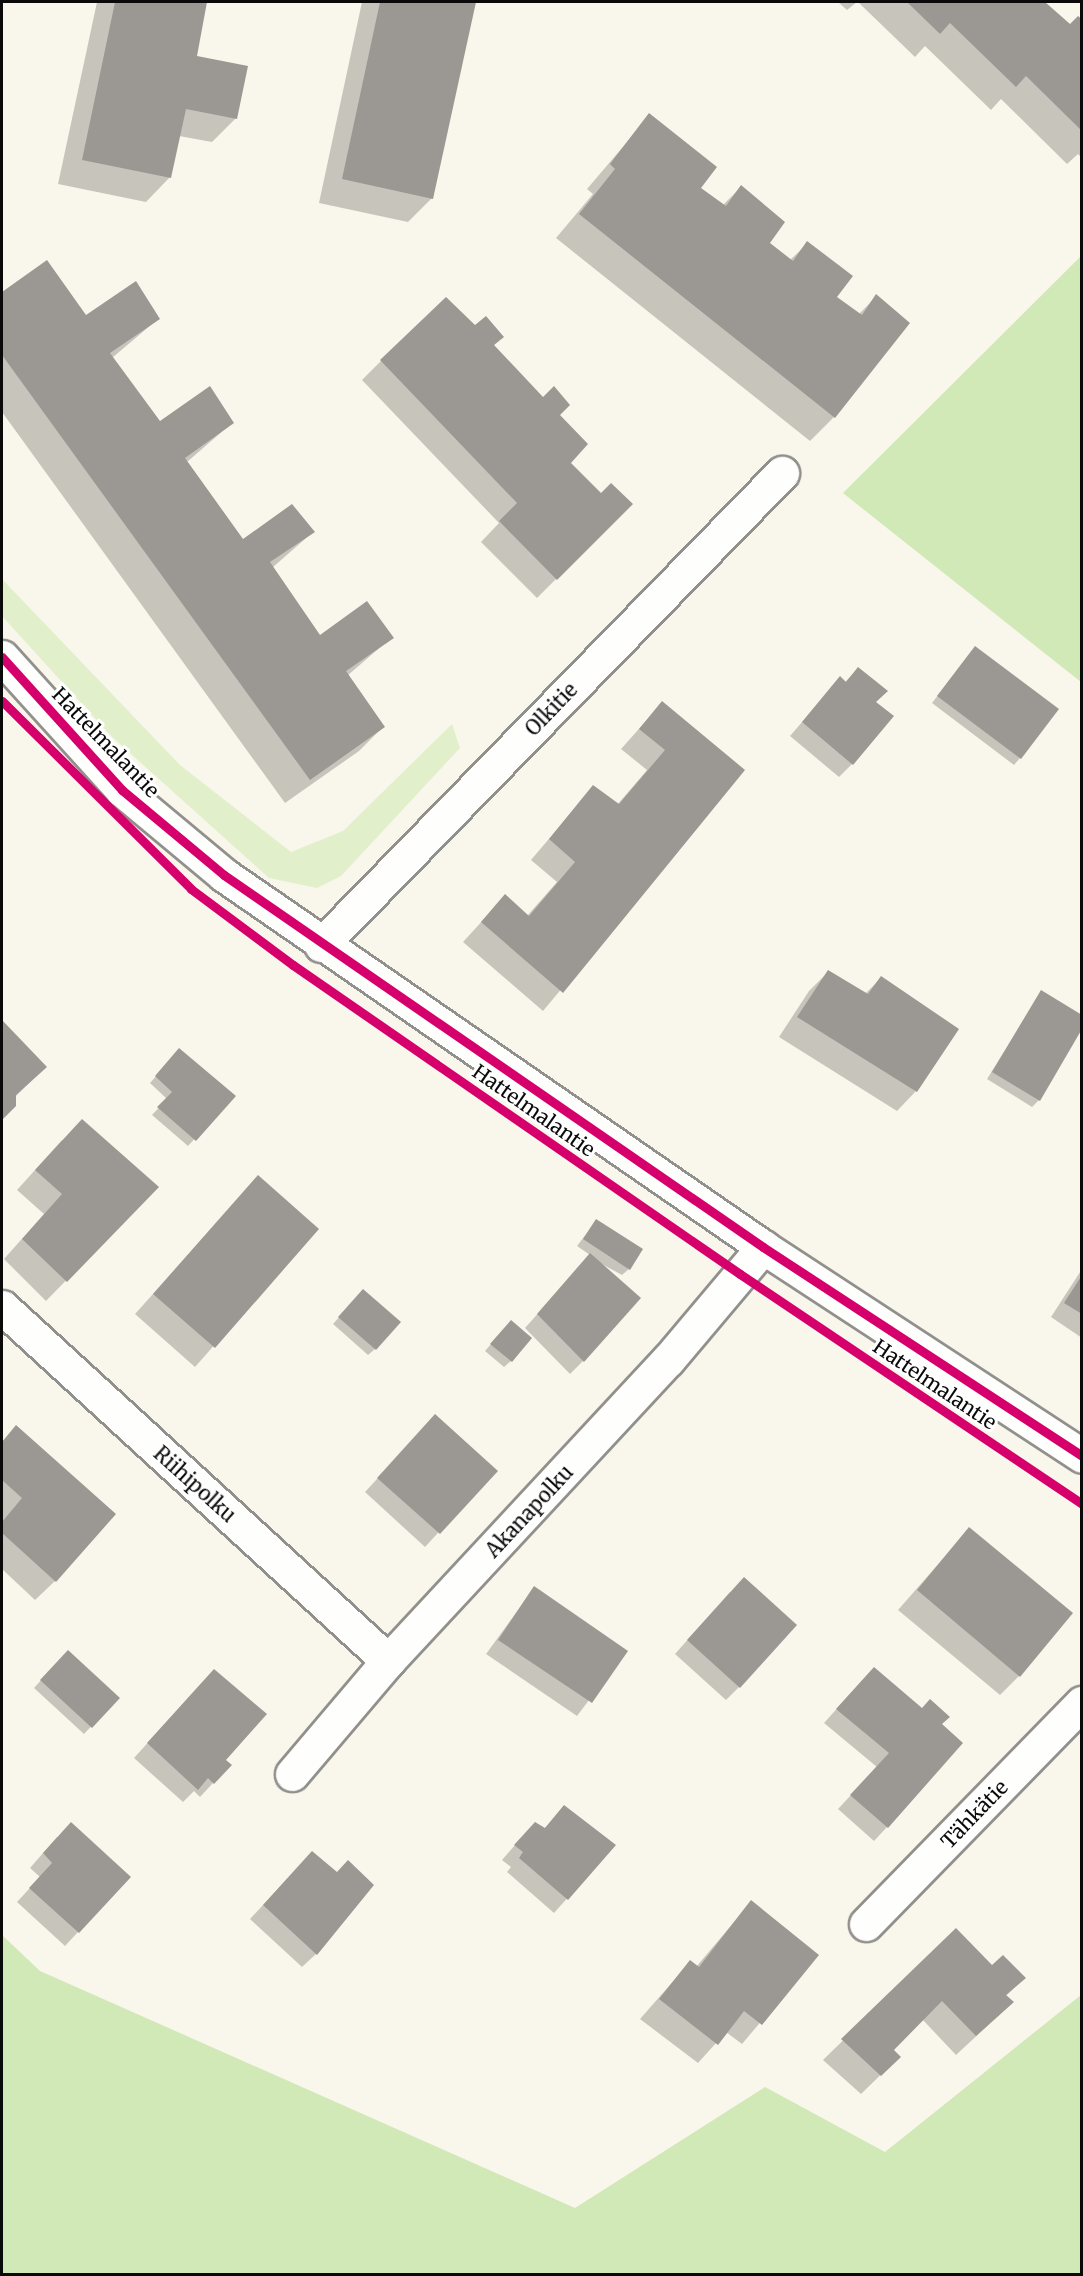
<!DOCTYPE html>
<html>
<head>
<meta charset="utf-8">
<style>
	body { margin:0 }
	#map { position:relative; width:1083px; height:2276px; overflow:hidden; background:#f9f6ec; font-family:Merriweather,serif }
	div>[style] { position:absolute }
	.green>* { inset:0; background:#e1f0ca }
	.forest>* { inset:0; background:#d1e8b7 }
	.shadow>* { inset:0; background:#0003 }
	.building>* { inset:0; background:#9b9893 }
	.roads { filter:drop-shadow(2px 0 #92908c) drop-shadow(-2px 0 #92908c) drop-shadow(0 2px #92908c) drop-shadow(0 -2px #92908c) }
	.minor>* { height:33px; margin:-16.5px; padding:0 16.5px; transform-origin:16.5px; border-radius:16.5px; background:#fefefc }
	.tertiary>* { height:33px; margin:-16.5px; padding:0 16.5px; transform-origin:16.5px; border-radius:16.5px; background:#fefefc }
	.cycleway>* { height:9px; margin:-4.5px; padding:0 4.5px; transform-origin:4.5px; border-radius:4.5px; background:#d6006c }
	span { translate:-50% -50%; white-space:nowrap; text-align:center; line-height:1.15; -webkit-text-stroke:6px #fff; paint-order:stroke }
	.street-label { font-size:20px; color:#0a0a0a }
	.frame { position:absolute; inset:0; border:3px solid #0a0a0a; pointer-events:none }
</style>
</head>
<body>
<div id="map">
	<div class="green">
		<div style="clip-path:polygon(2px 579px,180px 765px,291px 852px,343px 831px,452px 724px,460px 748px,341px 876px,317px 888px,269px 878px,111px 736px,2px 616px)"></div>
	</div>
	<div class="forest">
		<div style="clip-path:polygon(1081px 256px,1081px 682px,843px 493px)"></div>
		<div style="clip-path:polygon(2px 1935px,40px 1971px,575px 2208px,765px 2087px,885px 2152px,1081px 1995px,1081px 2274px,2px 2274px)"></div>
	</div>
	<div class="shadow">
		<div style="clip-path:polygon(97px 2px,205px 2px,195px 58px,236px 118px,212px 142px,179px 136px,170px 177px,146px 202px,58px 184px)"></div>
		<div style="clip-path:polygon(362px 2px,474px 2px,432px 198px,408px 222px,319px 203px)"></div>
		<div style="clip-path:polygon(838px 2px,857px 2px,847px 10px)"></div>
		<div style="clip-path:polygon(858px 2px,1043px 2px,1069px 26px,1082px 21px,1082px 158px,1078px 154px,1067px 164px,1001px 99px,991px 110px,925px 46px,915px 57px)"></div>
		<div style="clip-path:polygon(650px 115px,699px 188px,722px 206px,741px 187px,768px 243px,790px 260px,808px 243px,835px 297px,859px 314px,877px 296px,834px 417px,810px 441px,556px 238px,593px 194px,587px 189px)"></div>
		<div style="clip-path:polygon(47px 262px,85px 317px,158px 319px,112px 358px,160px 423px,232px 423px,187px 462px,242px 541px,313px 532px,272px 568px,320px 637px,392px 637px,347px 676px,383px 727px,359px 751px,285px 803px,2px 412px,2px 294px)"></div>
		<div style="clip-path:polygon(475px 327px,502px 337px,493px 346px,559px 415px,569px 463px,600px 495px,631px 504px,537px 598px,481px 542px,499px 523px,362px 380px,381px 361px)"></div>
		<div style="clip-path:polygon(969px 655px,1020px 758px,1014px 765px,932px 703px)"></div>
		<div style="clip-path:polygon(858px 669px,874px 702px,852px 764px,839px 777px,790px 736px,840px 678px,845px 682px)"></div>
		<div style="clip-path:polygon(662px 703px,743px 771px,543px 1011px,463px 942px,505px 896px,527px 916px,557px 882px,531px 860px,593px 787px,617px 805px,647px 770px,621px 749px)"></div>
		<div style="clip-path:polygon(828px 972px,865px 994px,881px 978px,916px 1091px,897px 1111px,779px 1037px,809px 991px)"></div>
		<div style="clip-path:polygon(1041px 992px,1039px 1100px,1032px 1107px,987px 1079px)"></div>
		<div style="clip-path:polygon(2px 1022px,45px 1067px,15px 1097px,15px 1106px,2px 1119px)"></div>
		<div style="clip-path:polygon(173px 1057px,234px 1096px,188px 1146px,152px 1115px,167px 1099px,150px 1083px)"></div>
		<div style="clip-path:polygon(62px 1140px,157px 1187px,46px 1301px,4px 1259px,44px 1214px,17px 1190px)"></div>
		<div style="clip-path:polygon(258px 1177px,317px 1229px,195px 1367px,135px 1314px)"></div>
		<div style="clip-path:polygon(596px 1221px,629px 1269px,622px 1275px,600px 1263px,583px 1361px,570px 1374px,525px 1328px,590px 1255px,577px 1246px)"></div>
		<div style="clip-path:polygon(1082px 1269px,1082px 1338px,1051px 1317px)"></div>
		<div style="clip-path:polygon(357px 1297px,375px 1349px,368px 1355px,333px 1324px)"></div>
		<div style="clip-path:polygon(504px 1329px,511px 1361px,504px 1367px,485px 1351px)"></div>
		<div style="clip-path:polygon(16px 1427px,55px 1581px,35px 1600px,2px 1569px,2px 1442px)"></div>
		<div style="clip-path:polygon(422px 1430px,495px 1471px,425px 1547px,365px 1492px)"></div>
		<div style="clip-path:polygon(969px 1529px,1019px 1676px,1000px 1695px,898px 1610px)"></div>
		<div style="clip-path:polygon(534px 1588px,626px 1651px,577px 1716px,486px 1654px)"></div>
		<div style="clip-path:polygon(730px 1592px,739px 1687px,726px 1700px,675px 1654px)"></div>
		<div style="clip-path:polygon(61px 1658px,118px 1698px,84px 1734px,34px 1688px)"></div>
		<div style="clip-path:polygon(860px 1683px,940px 1725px,887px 1827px,874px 1841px,838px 1809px,877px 1767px,824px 1723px)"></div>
		<div style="clip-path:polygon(201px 1684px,223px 1760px,213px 1783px,200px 1797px,194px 1791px,183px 1802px,134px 1758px)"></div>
		<div style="clip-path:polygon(564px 1807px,614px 1846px,554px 1913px,507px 1872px,511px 1867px,502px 1860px,522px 1837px,544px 1829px)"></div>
		<div style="clip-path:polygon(57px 1837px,78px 1932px,65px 1946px,17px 1902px,40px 1877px,30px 1868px)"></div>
		<div style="clip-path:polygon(299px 1866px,336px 1873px,316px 1954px,302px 1967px,250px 1919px)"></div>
		<div style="clip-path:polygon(751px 1902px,817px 1955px,742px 2044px,726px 2032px,698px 2063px,640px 2019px,690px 1962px,696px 1967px)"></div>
		<div style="clip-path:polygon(956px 1930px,992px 1967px,1024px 1978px,1005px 1997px,1012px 2003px,956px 2055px,922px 2019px,891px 2050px,899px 2057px,861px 2094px,823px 2060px)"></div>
	</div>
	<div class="building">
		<div style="clip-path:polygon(115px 2px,207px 2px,197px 56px,248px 66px,237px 119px,186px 109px,171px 178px,82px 160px)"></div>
		<div style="clip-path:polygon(380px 2px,476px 2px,433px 199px,342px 179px)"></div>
		<div style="clip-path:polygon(907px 2px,1045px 2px,1070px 24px,1078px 16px,1082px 19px,1082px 131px,1026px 76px,1016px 87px,950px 23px,940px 34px)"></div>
		<div style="clip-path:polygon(649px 113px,717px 167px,701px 188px,726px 206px,741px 185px,785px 222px,770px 243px,793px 261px,807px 241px,853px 276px,837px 297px,862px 315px,876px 294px,910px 323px,835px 418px,579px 214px,615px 169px,610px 164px)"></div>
		<div style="clip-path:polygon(47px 260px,86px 315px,136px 281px,160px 319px,110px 353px,160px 421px,210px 386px,234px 423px,185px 458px,243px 539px,292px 504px,315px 532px,270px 562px,320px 635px,367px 601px,394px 638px,346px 671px,385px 727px,310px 780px,2px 355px,2px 292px)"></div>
		<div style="clip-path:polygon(446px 297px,475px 325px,486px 316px,504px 337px,494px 345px,543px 397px,554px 386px,570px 405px,560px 415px,588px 444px,571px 463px,601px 493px,611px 483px,633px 504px,557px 580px,499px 521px,517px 503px,380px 360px)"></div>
		<div style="clip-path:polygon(975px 646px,1059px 709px,1021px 759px,937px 696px)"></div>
		<div style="clip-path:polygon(858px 667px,888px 691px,876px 702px,894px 716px,853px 765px,802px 722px,840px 676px,846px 682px)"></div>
		<div style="clip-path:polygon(662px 701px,745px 770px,563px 993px,481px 922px,505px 894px,529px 916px,575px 862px,549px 839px,593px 785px,619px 804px,665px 750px,639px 729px)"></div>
		<div style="clip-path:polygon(828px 970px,868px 994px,881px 976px,959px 1029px,917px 1092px,797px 1017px)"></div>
		<div style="clip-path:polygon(1041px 990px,1082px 1015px,1082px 1029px,1040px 1101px,992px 1072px)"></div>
		<div style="clip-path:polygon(2px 1020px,47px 1067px,16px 1095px,16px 1106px,2px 1120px)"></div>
		<div style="clip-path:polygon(179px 1048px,236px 1096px,196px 1141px,157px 1107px,172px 1092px,155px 1076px)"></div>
		<div style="clip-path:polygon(82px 1119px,159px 1187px,67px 1282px,22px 1239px,62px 1194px,35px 1170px)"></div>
		<div style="clip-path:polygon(258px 1175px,319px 1229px,215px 1348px,153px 1294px)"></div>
		<div style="clip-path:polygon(596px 1219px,643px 1249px,630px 1270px,583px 1239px)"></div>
		<div style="clip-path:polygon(590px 1253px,641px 1298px,584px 1362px,537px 1314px)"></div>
		<div style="clip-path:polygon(1082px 1275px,1082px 1314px,1064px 1303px)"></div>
		<div style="clip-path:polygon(363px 1289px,401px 1322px,376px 1350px,338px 1317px)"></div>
		<div style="clip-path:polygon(511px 1320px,532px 1338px,512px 1362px,490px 1344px)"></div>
		<div style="clip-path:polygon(435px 1414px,498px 1471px,440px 1534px,377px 1478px)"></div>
		<div style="clip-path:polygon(16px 1425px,116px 1514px,56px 1582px,2px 1533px,2px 1522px,22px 1498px,2px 1480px,2px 1442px)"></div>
		<div style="clip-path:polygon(969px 1527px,1073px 1613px,1020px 1677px,917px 1590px)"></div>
		<div style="clip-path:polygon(744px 1577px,797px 1625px,740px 1688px,687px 1640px)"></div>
		<div style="clip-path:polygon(534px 1586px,628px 1651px,592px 1703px,498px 1640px)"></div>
		<div style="clip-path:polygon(68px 1650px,120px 1698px,92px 1728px,40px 1680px)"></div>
		<div style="clip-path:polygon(874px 1667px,922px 1708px,930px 1699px,950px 1717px,942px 1724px,963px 1743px,888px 1828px,850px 1795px,889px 1753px,836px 1709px)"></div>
		<div style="clip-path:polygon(214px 1669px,267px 1714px,226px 1760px,232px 1765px,214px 1784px,208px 1778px,198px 1790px,147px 1743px)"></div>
		<div style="clip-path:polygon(564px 1805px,616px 1845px,568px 1900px,519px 1858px,523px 1852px,514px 1845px,535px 1822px,545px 1828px)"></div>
		<div style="clip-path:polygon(71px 1822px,131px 1877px,79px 1933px,29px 1888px,52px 1863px,43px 1853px)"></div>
		<div style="clip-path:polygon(312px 1851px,337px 1872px,348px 1860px,374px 1885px,317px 1955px,263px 1905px)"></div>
		<div style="clip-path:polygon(751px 1900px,819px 1955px,762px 2025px,744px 2011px,718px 2045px,659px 1999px,690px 1960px,699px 1967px)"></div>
		<div style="clip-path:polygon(956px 1928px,992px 1965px,1003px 1955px,1026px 1978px,1006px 1995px,1014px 2002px,976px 2036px,942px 2001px,894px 2050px,901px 2057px,881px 2076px,841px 2039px)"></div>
	</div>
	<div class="roads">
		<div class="minor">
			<div style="left:321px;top:945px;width:660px;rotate:-45.68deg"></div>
			<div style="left:2px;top:1307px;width:524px;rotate:42.52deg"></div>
			<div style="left:292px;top:1774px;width:148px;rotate:-49.7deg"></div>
			<div style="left:388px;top:1661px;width:411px;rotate:-47.1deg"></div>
			<div style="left:668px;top:1360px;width:148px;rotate:-49.9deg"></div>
			<div style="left:866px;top:1924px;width:309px;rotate:-45.7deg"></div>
		</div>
		<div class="tertiary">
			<div style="left:2px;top:657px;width:179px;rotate:47.9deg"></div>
			<div style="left:122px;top:790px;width:133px;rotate:39.8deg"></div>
			<div style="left:224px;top:875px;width:655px;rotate:34.61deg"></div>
			<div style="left:763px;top:1247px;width:381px;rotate:33.2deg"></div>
		</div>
	</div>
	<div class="cycleway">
		<div style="left:2px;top:657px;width:179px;rotate:47.9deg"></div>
		<div style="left:122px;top:790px;width:133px;rotate:39.8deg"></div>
		<div style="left:224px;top:875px;width:655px;rotate:34.61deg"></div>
		<div style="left:763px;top:1247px;width:381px;rotate:33.2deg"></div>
		<div style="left:2px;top:701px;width:267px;rotate:44.8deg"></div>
		<div style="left:191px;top:889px;width:127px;rotate:36.7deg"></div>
		<div style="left:293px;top:965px;width:543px;rotate:34.66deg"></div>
		<div style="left:740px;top:1274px;width:412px;rotate:33.9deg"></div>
	</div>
	<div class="street-label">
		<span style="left:551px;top:709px;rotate:-46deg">Olkitie</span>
		<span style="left:106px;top:742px;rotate:46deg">Hattelmalantie</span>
		<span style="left:534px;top:1110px;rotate:35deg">Hattelmalantie</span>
		<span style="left:935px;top:1384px;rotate:34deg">Hattelmalantie</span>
		<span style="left:195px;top:1484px;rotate:42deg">Riihipolku</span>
		<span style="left:529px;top:1511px;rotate:-47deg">Akanapolku</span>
		<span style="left:974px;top:1814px;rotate:-46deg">Tähkätie</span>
	</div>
	<div class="frame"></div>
</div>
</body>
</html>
